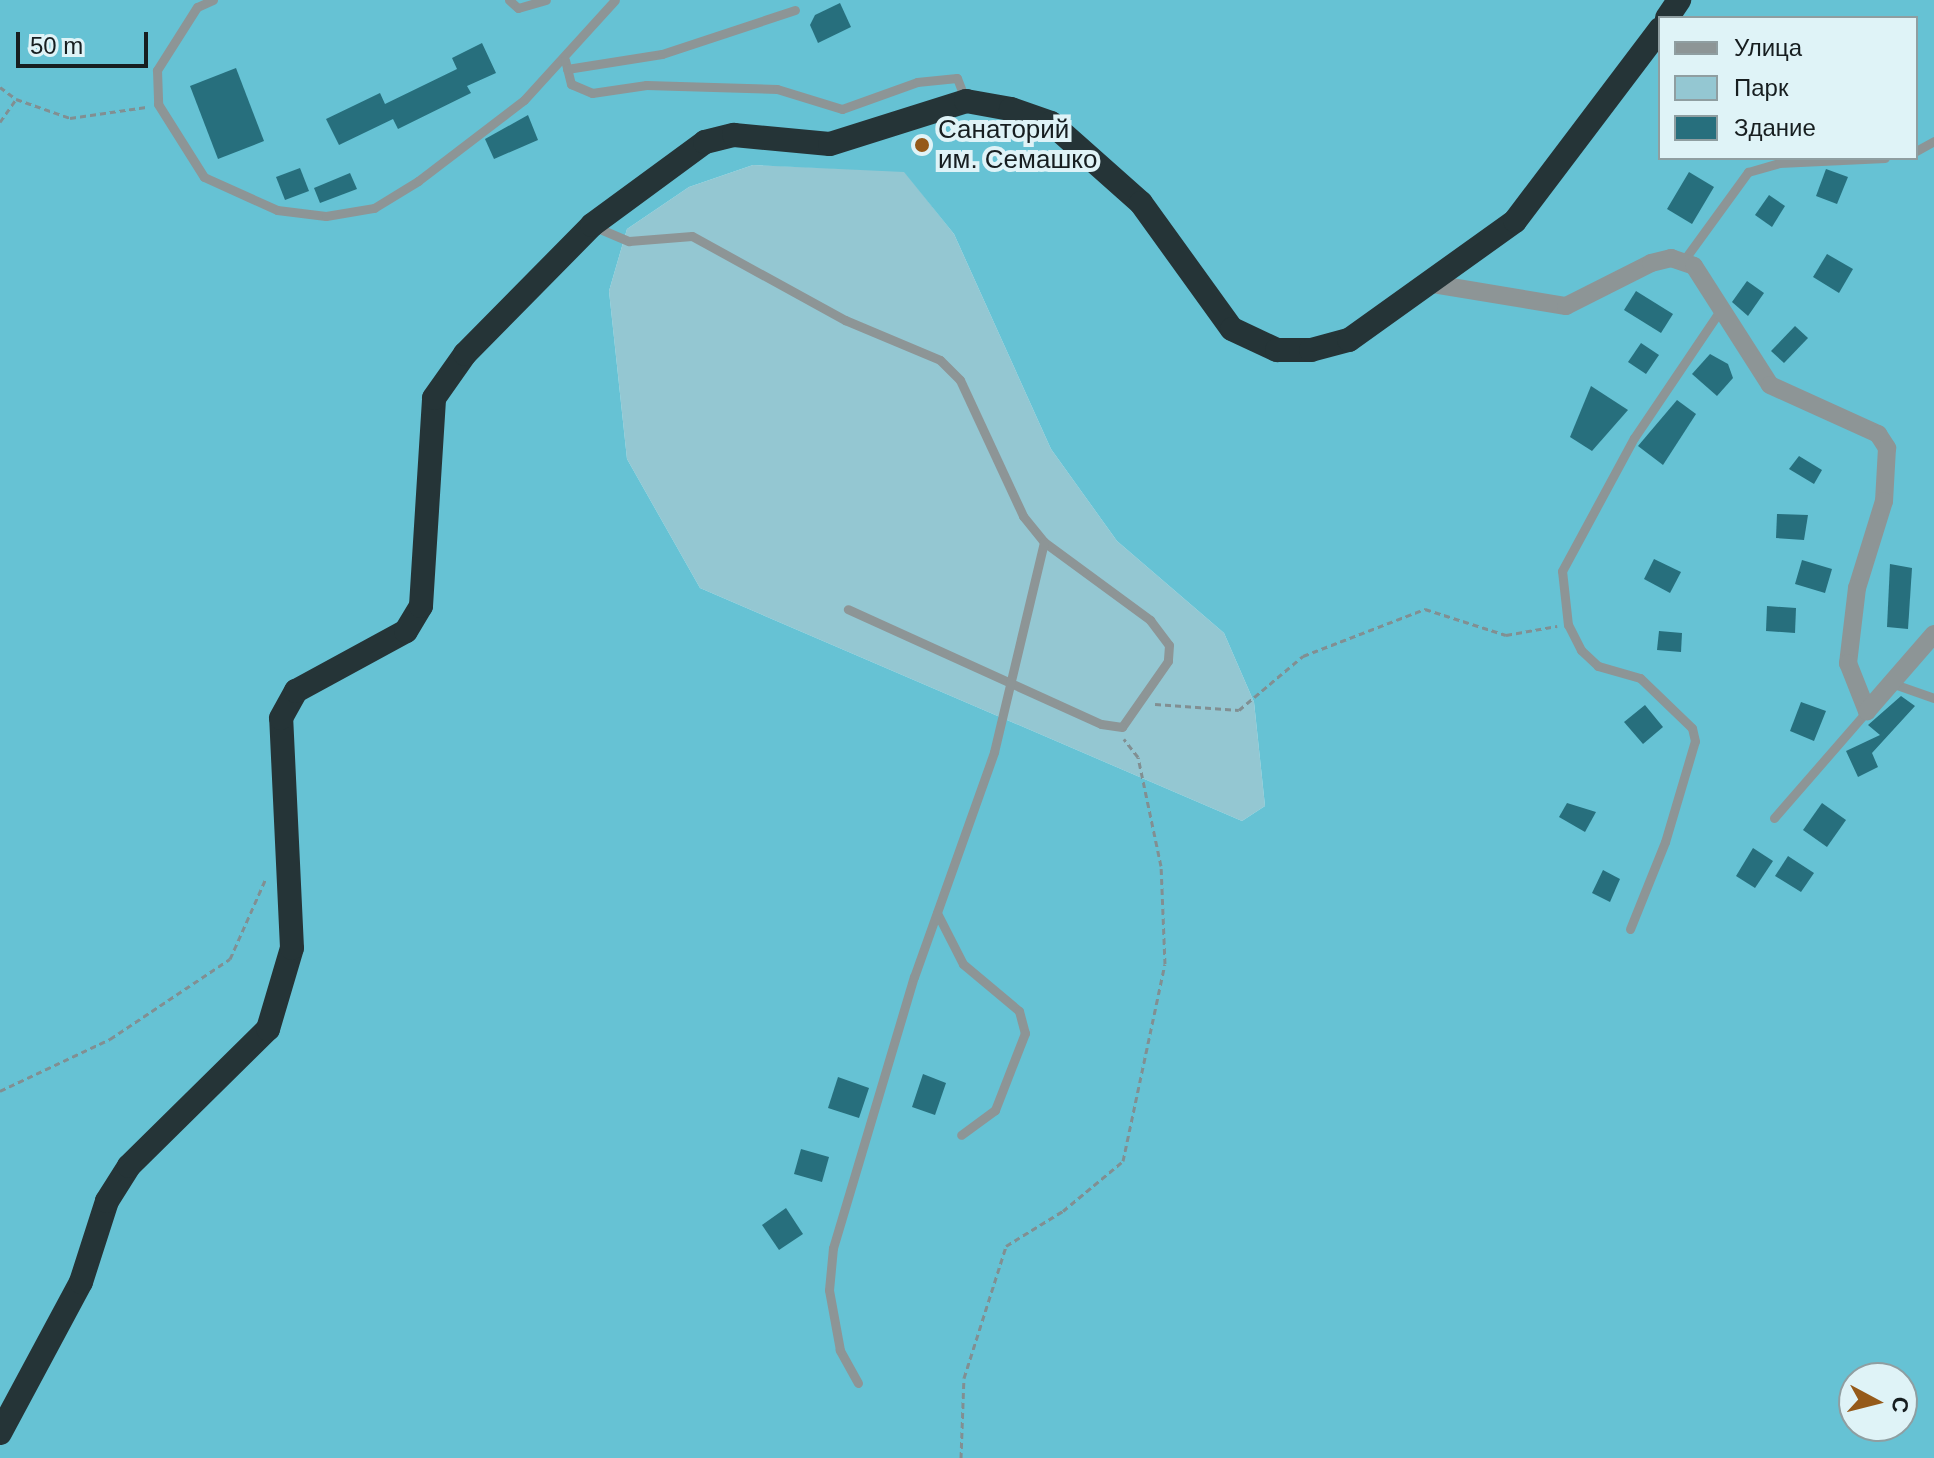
<!DOCTYPE html>
<html>
<head>
<meta charset="utf-8">
<style>
	body { margin:0 }
	#map { position:relative; width:1934px; height:1458px; overflow:hidden; background:#dff3f7; font-family:Helvetica,sans-serif }
	div>[style] { position:absolute }
	.green>* { inset:0; background:#94c7d2 }
	.forest>* { inset:0; background:#66c2d4 }
	.building>* { inset:0; background:#276f7d }
	.path>* { height:3px; margin-top:-1.5px; transform-origin:0; background:repeating-linear-gradient(90deg,#818f92 0 6px,transparent 0 10px) }
	.lane>* { height:9px; margin:-4.5px; padding:0 4.5px; transform-origin:4.5px; border-radius:4.5px; background:#8d9596 }
	.street>* { height:18px; margin:-9px; padding:0 9px; transform-origin:9px; border-radius:9px; background:#8d9596 }
	.highway>* { height:24px; margin:-12px; padding:0 12px; transform-origin:12px; border-radius:12px; background:#253437 }
	.dots>* { width:22px; height:22px; translate:-50% -50%; box-sizing:border-box; border:4px solid #dff3f7; border-radius:50% }
	span { translate:-50% -50%; white-space:nowrap; text-align:center; line-height:1.15; -webkit-text-stroke:8px #dff3f7; paint-order:stroke }
	.poi-label { font-size:26px; color:#171e20 }
	.left { translate:0 -50%; text-align:left }
	.legend { position:absolute; left:1658px; top:16px; width:260px; height:144px; box-sizing:border-box; background:#dff3f7; border:2px solid #8f9ea1; margin:0; padding:10px 14px; list-style:none; font-size:24px; color:#171e20 }
	.legend li { display:flex; align-items:center; gap:16px; height:40px }
	.legend b { width:40px; border:2px solid #8f9ea1 }
	.north { position:absolute; left:1838px; top:1362px; width:80px; height:80px; box-sizing:border-box; background:#dff3f7; border:2px solid #8f9ea1; border-radius:50%; rotate:97deg; font-size:22px; font-weight:700; line-height:32px; text-align:center; color:#171e20 }
	.north::after { content:''; display:block; margin:auto; width:28px; height:36px; background:#955a1a; clip-path:polygon(50% 0,100% 100%,50% 72%,0 100%) }
	.scale { position:absolute; left:16px; top:32px; width:132px; height:36px; box-sizing:border-box; border:4px solid #171e20; border-top:0; padding-left:10px; font-size:24px; line-height:28px; white-space:nowrap; color:#171e20; -webkit-text-stroke:6px #dff3f7; paint-order:stroke }
</style>
</head>
<body>
<div id="map">
	<div class="green">
		<div style="clip-path:polygon(753px 165px,904px 171px,954px 234px,1051px 449px,1117px 541px,1224px 633px,1254px 702px,1265px 806px,1242px 821px,700px 588px,627px 459px,609px 291px,627px 229px,689px 187px)"></div>
	</div>
	<div class="forest">
		<div style="clip-path:polygon(evenodd,0 0,1934px 0,1934px 1458px,0 1458px,0 0,1660px 18px,1916px 18px,1916px 158px,1660px 158px,1660px 18px,0 0,753px 165px,904px 172px,954px 234px,1051px 449px,1117px 541px,1224px 633px,1254px 702px,1265px 806px,1242px 821px,700px 588px,627px 459px,609px 291px,627px 229px,689px 187px,753px 165px,0 0,1854px 1378px,1902px 1378px,1902px 1426px,1854px 1426px,1854px 1378px)"></div>
	</div>
	<div class="building">
		<div style="clip-path:polygon(840px 3px,851px 27px,818px 43px,810px 25px,815px 15px)"></div>
		<div style="clip-path:polygon(482px 43px,496px 73px,467px 86px,471px 93px,398px 129px,393px 119px,339px 145px,326px 119px,380px 93px,385px 104px,457px 69px,452px 58px)"></div>
		<div style="clip-path:polygon(236px 68px,264px 141px,218px 159px,190px 86px)"></div>
		<div style="clip-path:polygon(528px 115px,538px 140px,494px 159px,485px 139px)"></div>
		<div style="clip-path:polygon(300px 168px,309px 191px,285px 200px,276px 177px)"></div>
		<div style="clip-path:polygon(1826px 169px,1848px 177px,1837px 204px,1816px 196px)"></div>
		<div style="clip-path:polygon(1689px 172px,1714px 187px,1692px 224px,1667px 209px)"></div>
		<div style="clip-path:polygon(350px 173px,357px 189px,320px 203px,314px 188px)"></div>
		<div style="clip-path:polygon(1769px 195px,1785px 206px,1772px 227px,1755px 215px)"></div>
		<div style="clip-path:polygon(1827px 254px,1853px 269px,1839px 293px,1813px 277px)"></div>
		<div style="clip-path:polygon(1747px 281px,1764px 293px,1748px 316px,1732px 302px)"></div>
		<div style="clip-path:polygon(1636px 291px,1673px 314px,1661px 333px,1624px 310px)"></div>
		<div style="clip-path:polygon(1795px 326px,1808px 338px,1784px 363px,1771px 351px)"></div>
		<div style="clip-path:polygon(1641px 343px,1659px 355px,1646px 374px,1628px 362px)"></div>
		<div style="clip-path:polygon(1710px 354px,1728px 364px,1733px 378px,1717px 396px,1692px 374px)"></div>
		<div style="clip-path:polygon(1591px 386px,1628px 410px,1592px 451px,1570px 437px)"></div>
		<div style="clip-path:polygon(1677px 400px,1696px 414px,1663px 465px,1638px 446px)"></div>
		<div style="clip-path:polygon(1799px 456px,1822px 470px,1814px 484px,1789px 469px)"></div>
		<div style="clip-path:polygon(1777px 514px,1808px 515px,1804px 540px,1776px 538px)"></div>
		<div style="clip-path:polygon(1654px 559px,1681px 572px,1670px 593px,1644px 579px)"></div>
		<div style="clip-path:polygon(1802px 560px,1832px 569px,1825px 593px,1795px 584px)"></div>
		<div style="clip-path:polygon(1890px 564px,1912px 568px,1908px 629px,1887px 627px)"></div>
		<div style="clip-path:polygon(1767px 606px,1796px 608px,1795px 633px,1766px 631px)"></div>
		<div style="clip-path:polygon(1659px 631px,1682px 633px,1681px 652px,1657px 650px)"></div>
		<div style="clip-path:polygon(1901px 696px,1915px 706px,1872px 753px,1878px 767px,1858px 777px,1846px 751px,1880px 735px,1868px 725px)"></div>
		<div style="clip-path:polygon(1801px 702px,1826px 711px,1814px 741px,1790px 731px)"></div>
		<div style="clip-path:polygon(1645px 705px,1663px 727px,1643px 744px,1624px 722px)"></div>
		<div style="clip-path:polygon(1567px 803px,1596px 812px,1585px 832px,1559px 817px)"></div>
		<div style="clip-path:polygon(1822px 803px,1846px 820px,1827px 847px,1803px 830px)"></div>
		<div style="clip-path:polygon(1753px 848px,1773px 861px,1755px 888px,1736px 876px)"></div>
		<div style="clip-path:polygon(1788px 856px,1814px 873px,1801px 892px,1775px 876px)"></div>
		<div style="clip-path:polygon(1603px 870px,1620px 879px,1610px 902px,1592px 893px)"></div>
		<div style="clip-path:polygon(923px 1074px,946px 1083px,935px 1115px,912px 1107px)"></div>
		<div style="clip-path:polygon(838px 1077px,869px 1088px,859px 1118px,828px 1108px)"></div>
		<div style="clip-path:polygon(801px 1149px,829px 1157px,822px 1182px,794px 1174px)"></div>
		<div style="clip-path:polygon(786px 1208px,803px 1234px,779px 1250px,762px 1225px)"></div>
	</div>
	<div class="path">
		<div style="left:0;top:87px;width:20px;rotate:37deg"></div>
		<div style="left:0;top:122px;width:28px;rotate:-55deg"></div>
		<div style="left:16px;top:99px;width:57px;rotate:19.4deg"></div>
		<div style="left:70px;top:118px;width:77px;rotate:-8.2deg"></div>
		<div style="left:1155px;top:704px;width:84px;rotate:4.1deg"></div>
		<div style="left:1239px;top:710px;width:84px;rotate:-40.2deg"></div>
		<div style="left:1303px;top:656px;width:131px;rotate:-21.1deg"></div>
		<div style="left:1425px;top:609px;width:85px;rotate:17.8deg"></div>
		<div style="left:1506px;top:635px;width:52px;rotate:-10deg"></div>
		<div style="left:0;top:1091px;width:122px;rotate:-25.3deg"></div>
		<div style="left:110px;top:1039px;width:144px;rotate:-33.7deg"></div>
		<div style="left:230px;top:959px;width:89px;rotate:-66deg"></div>
		<div style="left:961px;top:1458px;width:80px;rotate:-87.9deg"></div>
		<div style="left:964px;top:1378px;width:139px;rotate:-72.3deg"></div>
		<div style="left:1006px;top:1246px;width:67px;rotate:-31.6deg"></div>
		<div style="left:1063px;top:1211px;width:78px;rotate:-39.8deg"></div>
		<div style="left:1123px;top:1161px;width:201px;rotate:-78deg"></div>
		<div style="left:1165px;top:964px;width:98px;rotate:-92.3deg"></div>
		<div style="left:1161px;top:866px;width:111px;rotate:-101.9deg"></div>
		<div style="left:1138px;top:757px;width:23px;rotate:-128deg"></div>
	</div>
	<div class="lane">
		<div style="left:213px;top:0;width:17px;rotate:156deg"></div>
		<div style="left:197px;top:7px;width:75px;rotate:122.4deg"></div>
		<div style="left:157px;top:70px;width:34px;rotate:88deg"></div>
		<div style="left:158px;top:104px;width:86px;rotate:57.8deg"></div>
		<div style="left:204px;top:177px;width:80px;rotate:24.3deg"></div>
		<div style="left:277px;top:210px;width:49px;rotate:7deg"></div>
		<div style="left:326px;top:216px;width:49px;rotate:-9.5deg"></div>
		<div style="left:374px;top:208px;width:52px;rotate:-31.5deg"></div>
		<div style="left:418px;top:181px;width:133px;rotate:-37.4deg"></div>
		<div style="left:524px;top:100px;width:135px;rotate:-47.7deg"></div>
		<div style="left:509px;top:0;width:12px;rotate:42deg"></div>
		<div style="left:518px;top:8px;width:29px;rotate:-16deg"></div>
		<div style="left:565px;top:60px;width:25px;rotate:76deg"></div>
		<div style="left:571px;top:84px;width:23px;rotate:23deg"></div>
		<div style="left:592px;top:93px;width:55px;rotate:-8.4deg"></div>
		<div style="left:646px;top:85px;width:131px;rotate:1.7deg"></div>
		<div style="left:777px;top:89px;width:68px;rotate:17.1deg"></div>
		<div style="left:842px;top:109px;width:80px;rotate:-19.8deg"></div>
		<div style="left:917px;top:82px;width:40px;rotate:-5.7deg"></div>
		<div style="left:957px;top:78px;width:22px;rotate:69deg"></div>
		<div style="left:567px;top:69px;width:96px;rotate:-9deg"></div>
		<div style="left:662px;top:54px;width:140px;rotate:-18.3deg"></div>
		<div style="left:1916px;top:151px;width:21px;rotate:-29deg"></div>
		<div style="left:593px;top:226px;width:39px;rotate:23deg"></div>
		<div style="left:629px;top:241px;width:63px;rotate:-4.5deg"></div>
		<div style="left:692px;top:236px;width:175px;rotate:28.8deg"></div>
		<div style="left:845px;top:320px;width:103px;rotate:22.8deg"></div>
		<div style="left:940px;top:360px;width:28px;rotate:45deg"></div>
		<div style="left:960px;top:380px;width:150px;rotate:65.1deg"></div>
		<div style="left:1023px;top:516px;width:33px;rotate:51deg"></div>
		<div style="left:1044px;top:542px;width:132px;rotate:36.3deg"></div>
		<div style="left:1150px;top:620px;width:31px;rotate:53deg"></div>
		<div style="left:1169px;top:645px;width:16px;rotate:94deg"></div>
		<div style="left:1168px;top:661px;width:80px;rotate:124.9deg"></div>
		<div style="left:1122px;top:727px;width:21px;rotate:-172deg"></div>
		<div style="left:1101px;top:724px;width:278px;rotate:-155.6deg"></div>
		<div style="left:1684px;top:260px;width:109px;rotate:-54deg"></div>
		<div style="left:1748px;top:172px;width:32px;rotate:-16deg"></div>
		<div style="left:1779px;top:163px;width:106px;rotate:-2.7deg"></div>
		<div style="left:1894px;top:684px;width:42px;rotate:19.3deg"></div>
		<div style="left:1774px;top:818px;width:142px;rotate:-49deg"></div>
		<div style="left:937px;top:913px;width:57px;rotate:63deg"></div>
		<div style="left:963px;top:964px;width:73px;rotate:40deg"></div>
		<div style="left:1019px;top:1011px;width:23px;rotate:75deg"></div>
		<div style="left:1025px;top:1033px;width:83px;rotate:111.3deg"></div>
		<div style="left:995px;top:1110px;width:42px;rotate:143.7deg"></div>
		<div style="left:1630px;top:929px;width:94px;rotate:-68.1deg"></div>
		<div style="left:1665px;top:842px;width:105px;rotate:-73.5deg"></div>
		<div style="left:1695px;top:741px;width:13px;rotate:-103deg"></div>
		<div style="left:1692px;top:728px;width:72px;rotate:-136.1deg"></div>
		<div style="left:1640px;top:678px;width:44px;rotate:-164.1deg"></div>
		<div style="left:1598px;top:666px;width:23px;rotate:-137deg"></div>
		<div style="left:1581px;top:650px;width:28px;rotate:-117deg"></div>
		<div style="left:1568px;top:625px;width:54px;rotate:-96.3deg"></div>
		<div style="left:1562px;top:571px;width:151px;rotate:-61.6deg"></div>
		<div style="left:1634px;top:438px;width:156px;rotate:-56deg"></div>
		<div style="left:858px;top:1383px;width:38px;rotate:-119deg"></div>
		<div style="left:840px;top:1350px;width:61px;rotate:-100.4deg"></div>
		<div style="left:829px;top:1290px;width:42px;rotate:-84.6deg"></div>
		<div style="left:833px;top:1248px;width:283px;rotate:-73.4deg"></div>
		<div style="left:914px;top:977px;width:239px;rotate:-70.4deg"></div>
		<div style="left:994px;top:752px;width:216px;rotate:-76.6deg"></div>
	</div>
	<div class="street">
		<div style="left:1433px;top:284px;width:135px;rotate:9.4deg"></div>
		<div style="left:1566px;top:306px;width:95px;rotate:-26.8deg"></div>
		<div style="left:1651px;top:263px;width:21px;rotate:-14deg"></div>
		<div style="left:1671px;top:258px;width:24px;rotate:19deg"></div>
		<div style="left:1694px;top:266px;width:141px;rotate:57.4deg"></div>
		<div style="left:1770px;top:385px;width:119px;rotate:24.4deg"></div>
		<div style="left:1878px;top:434px;width:17px;rotate:57deg"></div>
		<div style="left:1887px;top:448px;width:53px;rotate:93.2deg"></div>
		<div style="left:1884px;top:501px;width:91px;rotate:107.2deg"></div>
		<div style="left:1857px;top:588px;width:76px;rotate:96.8deg"></div>
		<div style="left:1848px;top:663px;width:52px;rotate:68.4deg"></div>
		<div style="left:1867px;top:711px;width:102px;rotate:-49deg"></div>
	</div>
	<div class="highway">
		<div style="left:1667px;top:18px;width:22px;rotate:-56deg"></div>
		<div style="left:0;top:1433px;width:171px;rotate:-61.8deg"></div>
		<div style="left:81px;top:1282px;width:85px;rotate:-72.2deg"></div>
		<div style="left:107px;top:1201px;width:41px;rotate:-57.8deg"></div>
		<div style="left:129px;top:1166px;width:195px;rotate:-44.6deg"></div>
		<div style="left:268px;top:1029px;width:84px;rotate:-73.5deg"></div>
		<div style="left:292px;top:948px;width:230px;rotate:-92.7deg"></div>
		<div style="left:281px;top:718px;width:31px;rotate:-61deg"></div>
		<div style="left:296px;top:691px;width:125px;rotate:-28.6deg"></div>
		<div style="left:406px;top:631px;width:29px;rotate:-59deg"></div>
		<div style="left:421px;top:606px;width:208px;rotate:-86.4deg"></div>
		<div style="left:434px;top:398px;width:54px;rotate:-54.8deg"></div>
		<div style="left:465px;top:354px;width:181px;rotate:-45.4deg"></div>
		<div style="left:592px;top:225px;width:140px;rotate:-36.3deg"></div>
		<div style="left:705px;top:142px;width:30px;rotate:-14deg"></div>
		<div style="left:734px;top:135px;width:96px;rotate:5.4deg"></div>
		<div style="left:830px;top:144px;width:143px;rotate:-17.5deg"></div>
		<div style="left:966px;top:101px;width:46px;rotate:10.1deg"></div>
		<div style="left:1011px;top:109px;width:42px;rotate:19.3deg"></div>
		<div style="left:1051px;top:123px;width:120px;rotate:41.6deg"></div>
		<div style="left:1141px;top:203px;width:155px;rotate:54.2deg"></div>
		<div style="left:1232px;top:329px;width:50px;rotate:25deg"></div>
		<div style="left:1277px;top:350px;width:34px"></div>
		<div style="left:1311px;top:350px;width:39px;rotate:-15deg"></div>
		<div style="left:1349px;top:340px;width:204px;rotate:-35.6deg"></div>
		<div style="left:1515px;top:221px;width:241px;rotate:-52.9deg"></div>
	</div>
	<div class="dots">
		<div style="left:922px;top:145px;background:#955a1a"></div>
	</div>
	<div class="poi-label">
		<span class="left" style="left:938px;top:145px">Санаторий<br>им. Семашко</span>
	</div>
	<ul class="legend">
	<li><b style="height:10px;background:#8d9596"></b>Улица</li>
	<li><b style="height:22px;background:#94c7d2"></b>Парк</li>
	<li><b style="height:22px;background:#276f7d"></b>Здание</li>
	</ul>
	<div class="north">С</div>
	<div class="scale">50 m</div>
</div>
</body>
</html>
